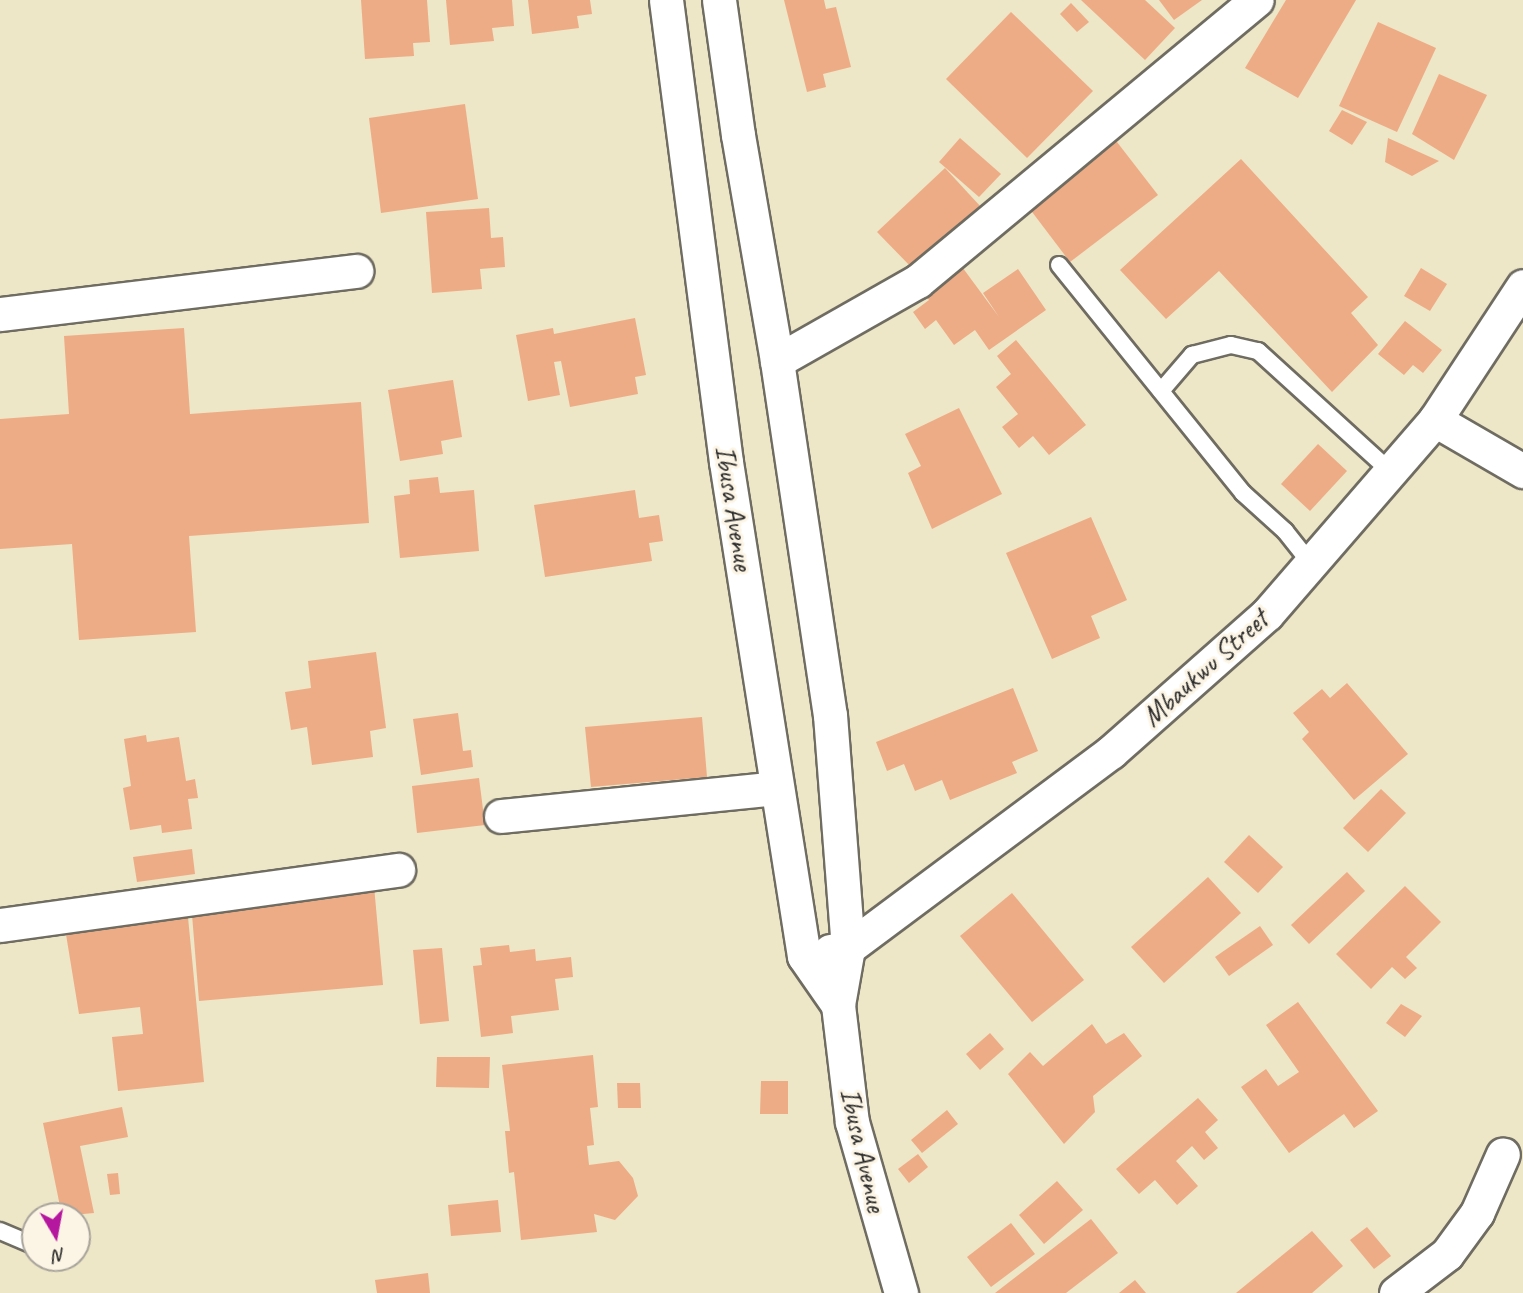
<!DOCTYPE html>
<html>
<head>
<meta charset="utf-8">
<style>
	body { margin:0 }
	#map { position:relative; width:1523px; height:1293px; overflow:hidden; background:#ede6c7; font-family:Caveat,sans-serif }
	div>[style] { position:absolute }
	.building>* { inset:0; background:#edac85 }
	.roads { filter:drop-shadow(2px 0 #6f6c62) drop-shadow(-2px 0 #6f6c62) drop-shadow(0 2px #6f6c62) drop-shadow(0 -2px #6f6c62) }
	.lane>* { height:16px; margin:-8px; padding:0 8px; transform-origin:8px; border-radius:8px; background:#fff }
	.street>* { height:33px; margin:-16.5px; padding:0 16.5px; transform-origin:16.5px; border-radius:16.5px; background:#fff }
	span { translate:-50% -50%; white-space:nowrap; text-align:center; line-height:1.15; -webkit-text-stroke:6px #fcf5e5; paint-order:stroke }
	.street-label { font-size:28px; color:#2b2b2b }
	.north { position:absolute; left:21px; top:1202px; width:70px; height:70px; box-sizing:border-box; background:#fcf5e5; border:2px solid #a8a49b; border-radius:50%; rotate:170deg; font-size:19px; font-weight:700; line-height:28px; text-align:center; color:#2b2b2b }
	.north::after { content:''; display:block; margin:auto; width:24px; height:32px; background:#b5179e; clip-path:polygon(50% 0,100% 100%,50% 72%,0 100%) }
</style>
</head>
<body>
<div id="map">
	<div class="building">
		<div style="clip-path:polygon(361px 0,427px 0,430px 42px,413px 43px,414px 56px,365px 59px)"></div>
		<div style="clip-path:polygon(446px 0,512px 0,514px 26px,492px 28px,494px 41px,450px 45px)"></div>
		<div style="clip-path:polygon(528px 0,590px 0,592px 14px,577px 16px,579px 28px,532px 34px)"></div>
		<div style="clip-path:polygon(784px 0,824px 0,826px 9px,836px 7px,851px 67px,823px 74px,826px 87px,807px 92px)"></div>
		<div style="clip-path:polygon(1081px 0,1145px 0,1175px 28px,1145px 60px)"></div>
		<div style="clip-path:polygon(1159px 0,1202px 0,1174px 20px)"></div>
		<div style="clip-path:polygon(1286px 0,1356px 0,1298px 98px,1245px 68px)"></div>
		<div style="clip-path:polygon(1071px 3px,1089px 22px,1077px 32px,1060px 14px)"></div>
		<div style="clip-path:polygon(1011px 12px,1093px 91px,1027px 158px,946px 79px)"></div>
		<div style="clip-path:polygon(1378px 22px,1436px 48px,1397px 132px,1339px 106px)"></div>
		<div style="clip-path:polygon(1439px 74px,1487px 95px,1454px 160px,1412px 134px)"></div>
		<div style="clip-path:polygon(465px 104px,478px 199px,381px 213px,369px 118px)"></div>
		<div style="clip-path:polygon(1342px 110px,1367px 122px,1352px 145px,1329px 131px)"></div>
		<div style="clip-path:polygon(1110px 133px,1158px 195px,1070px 262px,1023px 200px)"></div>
		<div style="clip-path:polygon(960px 138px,1001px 174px,979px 197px,939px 162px)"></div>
		<div style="clip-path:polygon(1388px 138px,1439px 161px,1412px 176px,1385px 162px)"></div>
		<div style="clip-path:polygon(1241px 159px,1368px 297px,1351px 313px,1378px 345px,1332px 392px,1219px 271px,1166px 319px,1120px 270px)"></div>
		<div style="clip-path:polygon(945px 168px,981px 207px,914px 270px,877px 232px)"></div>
		<div style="clip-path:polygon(489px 208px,491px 238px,503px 237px,505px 267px,480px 269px,482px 289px,432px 293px,426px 212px)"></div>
		<div style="clip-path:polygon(954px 256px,999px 317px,983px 293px,1018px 269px,1046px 310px,989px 350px,975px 330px,954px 345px,936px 320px,925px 329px,913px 312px,929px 300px,917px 283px)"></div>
		<div style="clip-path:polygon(1421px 268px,1447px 284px,1430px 311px,1404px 296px)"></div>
		<div style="clip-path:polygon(635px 318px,646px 375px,635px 377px,638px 394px,570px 407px,561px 361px,554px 362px,560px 395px,528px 401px,516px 335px,553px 328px,554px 334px)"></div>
		<div style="clip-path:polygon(1405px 321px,1442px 350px,1423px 373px,1413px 365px,1404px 375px,1378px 354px)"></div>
		<div style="clip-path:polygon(184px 328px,190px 414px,361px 402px,369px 523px,189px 536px,196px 632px,79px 640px,72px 544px,0 549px,0 419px,69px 414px,64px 336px)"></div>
		<div style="clip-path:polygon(1016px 340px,1086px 425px,1049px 455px,1033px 436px,1019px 448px,1002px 427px,1018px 414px,996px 387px,1011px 374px,997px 356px)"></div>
		<div style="clip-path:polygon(453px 380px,462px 437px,441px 441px,443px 454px,400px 461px,388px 390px)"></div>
		<div style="clip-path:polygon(959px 408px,1002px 494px,932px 529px,908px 473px,921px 466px,905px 434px)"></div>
		<div style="clip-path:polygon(1318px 444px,1347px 471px,1310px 511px,1281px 484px)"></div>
		<div style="clip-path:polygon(438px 477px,440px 493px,474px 490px,479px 551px,400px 558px,394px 496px,410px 494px,409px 480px)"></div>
		<div style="clip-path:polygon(635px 490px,639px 518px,659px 515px,663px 541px,649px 543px,652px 561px,545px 577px,534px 505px)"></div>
		<div style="clip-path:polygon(1091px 517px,1127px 600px,1091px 616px,1100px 638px,1052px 659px,1006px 553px)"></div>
		<div style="clip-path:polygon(376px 652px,386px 728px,370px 731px,373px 757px,312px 765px,307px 727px,291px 730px,285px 692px,311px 688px,308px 661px)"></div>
		<div style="clip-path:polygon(1347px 683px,1408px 754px,1354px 800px,1302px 739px,1309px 732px,1293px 713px,1322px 689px,1330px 698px)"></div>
		<div style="clip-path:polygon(1013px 688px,1038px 751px,1012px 762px,1017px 773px,950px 800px,942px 780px,915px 791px,904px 764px,887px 771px,876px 742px)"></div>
		<div style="clip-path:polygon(458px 713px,463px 751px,471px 750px,473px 767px,421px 775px,413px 719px)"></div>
		<div style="clip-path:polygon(702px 717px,707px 777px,591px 787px,585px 727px)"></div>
		<div style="clip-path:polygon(146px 735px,147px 742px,179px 737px,186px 781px,195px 779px,198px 798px,188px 799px,192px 829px,162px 833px,161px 825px,130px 830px,123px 788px,131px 786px,124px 739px)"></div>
		<div style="clip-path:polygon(479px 778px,485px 825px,417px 833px,412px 786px)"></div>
		<div style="clip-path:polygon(1381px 789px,1406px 813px,1368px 852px,1343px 828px)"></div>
		<div style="clip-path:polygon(1249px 835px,1283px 867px,1258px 893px,1224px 862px)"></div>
		<div style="clip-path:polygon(192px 849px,195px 874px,137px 882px,133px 857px)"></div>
		<div style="clip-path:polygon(1347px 872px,1365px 891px,1309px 944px,1291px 925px)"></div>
		<div style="clip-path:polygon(1208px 877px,1241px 913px,1164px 983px,1131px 947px)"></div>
		<div style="clip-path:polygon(374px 886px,383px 985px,199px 1001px,191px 902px)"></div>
		<div style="clip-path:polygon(1405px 886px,1441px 922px,1406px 957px,1417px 968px,1405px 979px,1392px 967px,1371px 989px,1336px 954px)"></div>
		<div style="clip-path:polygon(1012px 893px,1084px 980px,1032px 1022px,960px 936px)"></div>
		<div style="clip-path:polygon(187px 907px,204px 1082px,118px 1091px,112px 1037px,143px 1034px,140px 1007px,79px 1014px,64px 922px)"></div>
		<div style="clip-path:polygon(1260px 926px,1273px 945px,1229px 976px,1215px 957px)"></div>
		<div style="clip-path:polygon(509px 945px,510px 952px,535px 949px,536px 961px,571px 957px,573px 977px,555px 979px,559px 1010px,511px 1016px,513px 1033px,481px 1037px,473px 966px,482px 965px,480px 948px)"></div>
		<div style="clip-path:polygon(442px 948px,449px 1021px,420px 1024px,413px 950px)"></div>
		<div style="clip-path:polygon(1298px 1002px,1378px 1111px,1354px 1128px,1344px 1114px,1289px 1153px,1241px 1087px,1266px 1069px,1278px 1086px,1299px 1072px,1266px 1025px)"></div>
		<div style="clip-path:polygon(1401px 1004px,1422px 1016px,1405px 1037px,1386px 1023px)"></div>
		<div style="clip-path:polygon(1092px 1024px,1106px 1044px,1124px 1033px,1142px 1056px,1093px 1096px,1095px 1112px,1064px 1144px,1008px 1074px,1030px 1052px,1043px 1066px)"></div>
		<div style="clip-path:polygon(990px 1033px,1004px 1049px,980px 1070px,966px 1054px)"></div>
		<div style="clip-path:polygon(593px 1055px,598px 1107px,590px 1108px,594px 1145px,587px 1146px,589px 1165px,619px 1161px,633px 1178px,638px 1196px,615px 1220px,594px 1214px,597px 1232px,521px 1240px,514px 1172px,509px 1173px,505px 1131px,510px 1131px,502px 1065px)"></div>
		<div style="clip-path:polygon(437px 1057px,490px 1057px,489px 1088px,436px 1087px)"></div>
		<div style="clip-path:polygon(761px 1081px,788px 1081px,788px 1114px,760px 1114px)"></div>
		<div style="clip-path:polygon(617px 1083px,640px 1083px,641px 1108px,618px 1108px)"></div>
		<div style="clip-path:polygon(1198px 1098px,1218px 1120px,1205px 1132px,1218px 1148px,1204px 1160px,1192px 1146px,1176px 1161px,1198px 1186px,1177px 1205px,1155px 1180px,1139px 1194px,1116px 1169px)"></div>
		<div style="clip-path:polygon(122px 1107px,128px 1137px,80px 1146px,94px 1213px,62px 1216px,43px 1123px)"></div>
		<div style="clip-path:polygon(947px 1110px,958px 1124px,922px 1153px,911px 1140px)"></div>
		<div style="clip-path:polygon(918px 1154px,928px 1167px,909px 1183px,898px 1169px)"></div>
		<div style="clip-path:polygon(118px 1173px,120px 1194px,110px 1195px,107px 1174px)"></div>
		<div style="clip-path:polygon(1057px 1181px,1083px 1210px,1044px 1244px,1019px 1215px)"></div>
		<div style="clip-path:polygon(498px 1200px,501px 1232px,451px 1236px,448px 1205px)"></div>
		<div style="clip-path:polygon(1091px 1219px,1118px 1253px,1066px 1293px,995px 1293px)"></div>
		<div style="clip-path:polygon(1011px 1223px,1035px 1254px,991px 1287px,967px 1257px)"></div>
		<div style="clip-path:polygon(1367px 1227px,1391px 1256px,1374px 1269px,1350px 1240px)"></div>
		<div style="clip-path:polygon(1312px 1231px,1343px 1266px,1312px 1293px,1236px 1293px)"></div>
		<div style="clip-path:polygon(428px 1273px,430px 1293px,377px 1293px,375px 1280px)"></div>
		<div style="clip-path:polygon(1135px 1280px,1146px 1293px,1119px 1293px)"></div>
	</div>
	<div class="roads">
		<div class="lane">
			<div style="left:1059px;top:265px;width:293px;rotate:51.1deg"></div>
			<div style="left:1243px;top:493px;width:57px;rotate:42.1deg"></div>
			<div style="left:1285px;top:531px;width:43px;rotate:51.5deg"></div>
			<div style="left:1161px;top:391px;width:48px;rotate:-49.3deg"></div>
			<div style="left:1192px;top:355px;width:40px;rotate:-14.4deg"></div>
			<div style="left:1231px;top:345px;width:28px;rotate:13deg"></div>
			<div style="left:1258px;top:351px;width:180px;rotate:42.3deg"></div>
			<div style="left:0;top:1231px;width:38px;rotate:23deg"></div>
		</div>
		<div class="street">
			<div style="left:666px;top:0;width:466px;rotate:82.6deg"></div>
			<div style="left:726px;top:462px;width:500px;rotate:81.03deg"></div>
			<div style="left:804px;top:956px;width:60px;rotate:55.2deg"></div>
			<div style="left:719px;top:0;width:136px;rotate:82deg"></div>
			<div style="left:738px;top:135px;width:229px;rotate:80.2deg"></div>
			<div style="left:777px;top:361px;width:358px;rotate:81.5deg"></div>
			<div style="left:830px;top:715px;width:234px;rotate:85.6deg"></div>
			<div style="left:848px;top:948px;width:58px;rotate:100deg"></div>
			<div style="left:838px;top:1005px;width:118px;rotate:83.2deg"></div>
			<div style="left:852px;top:1122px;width:178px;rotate:74deg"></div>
			<div style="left:0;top:314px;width:359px;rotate:-6.9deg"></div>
			<div style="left:777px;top:361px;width:162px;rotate:-29.6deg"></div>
			<div style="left:918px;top:281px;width:440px;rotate:-39.7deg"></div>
			<div style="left:1435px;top:420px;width:102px;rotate:30.1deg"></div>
			<div style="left:501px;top:816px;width:275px;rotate:-5.8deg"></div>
			<div style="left:0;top:925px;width:402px;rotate:-7.9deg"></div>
			<div style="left:830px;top:951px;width:18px;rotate:-9deg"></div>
			<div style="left:848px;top:948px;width:328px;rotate:-36.7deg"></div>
			<div style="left:1111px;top:752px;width:208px;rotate:-41.5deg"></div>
			<div style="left:1267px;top:614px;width:257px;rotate:-49.1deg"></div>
			<div style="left:1435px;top:420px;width:160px;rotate:-56.7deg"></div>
			<div style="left:1396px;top:1293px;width:64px;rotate:-37.4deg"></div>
			<div style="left:1447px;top:1254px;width:51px;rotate:-53.8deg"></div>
			<div style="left:1477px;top:1213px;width:64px;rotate:-66.2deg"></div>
		</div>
	</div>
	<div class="street-label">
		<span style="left:734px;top:508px;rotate:81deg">Ibusa Avenue</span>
		<span style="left:1205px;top:668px;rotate:-42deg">Mbaukwu Street</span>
		<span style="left:863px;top:1150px;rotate:77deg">Ibusa Avenue</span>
	</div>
	<div class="north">N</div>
</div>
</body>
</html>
